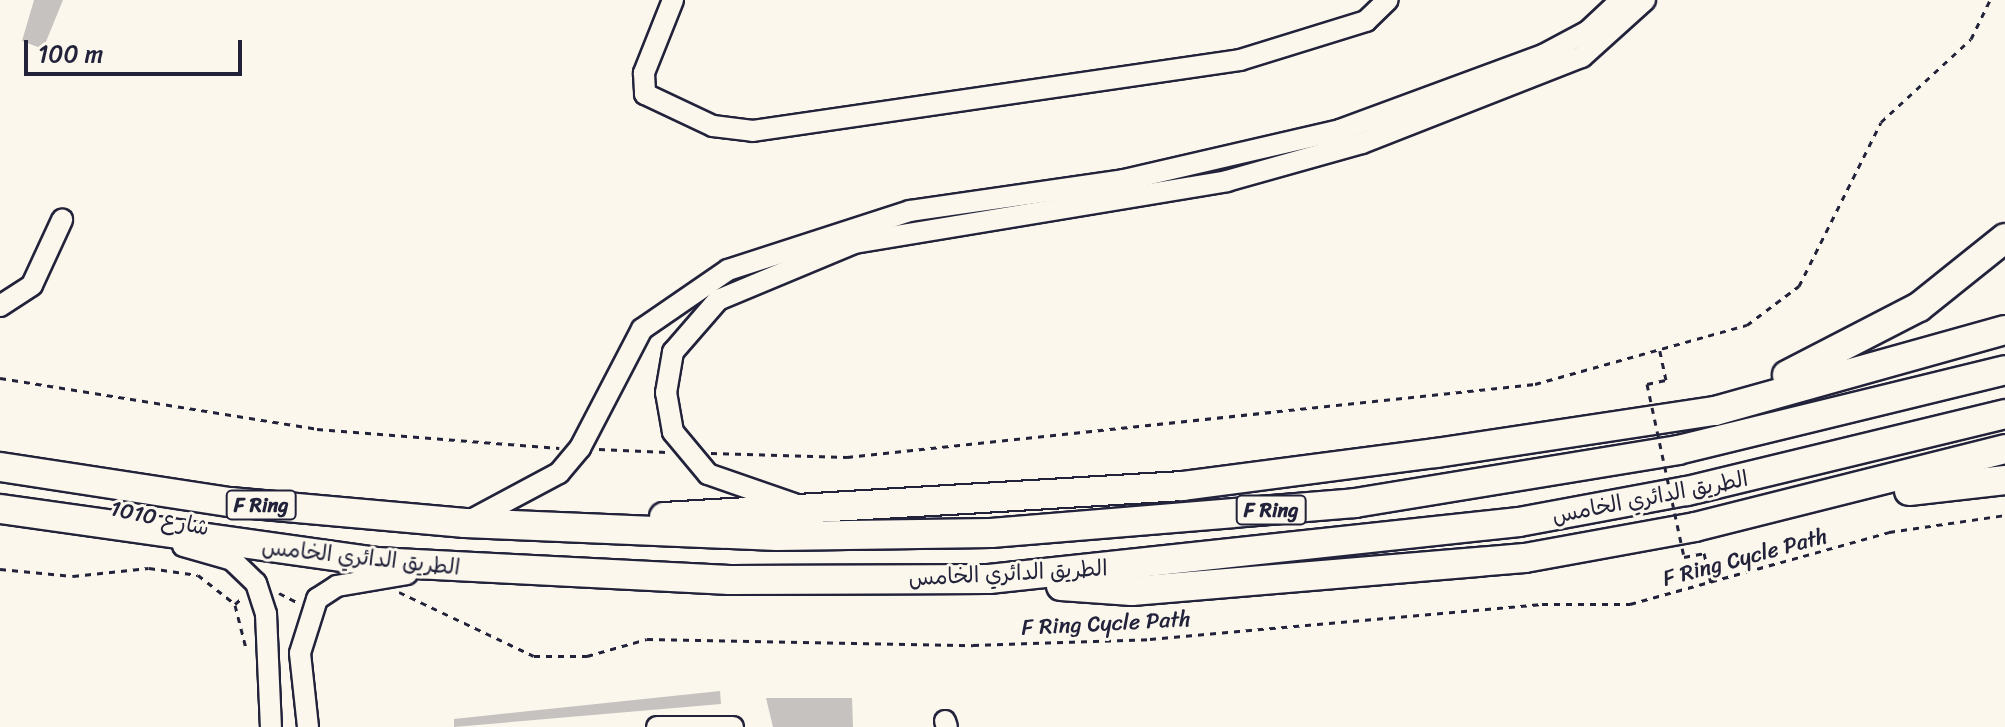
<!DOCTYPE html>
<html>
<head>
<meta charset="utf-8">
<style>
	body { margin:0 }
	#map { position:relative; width:2005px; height:727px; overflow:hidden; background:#fbf7ec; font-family:Sriracha,"Playpen Sans Arabic",sans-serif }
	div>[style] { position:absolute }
	.building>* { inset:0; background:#c6c2c0 }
	.path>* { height:3px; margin-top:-1.5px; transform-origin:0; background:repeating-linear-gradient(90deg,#22223b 0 6px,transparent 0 12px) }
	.roads { filter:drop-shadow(2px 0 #22223b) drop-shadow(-2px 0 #22223b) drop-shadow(0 2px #22223b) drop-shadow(0 -2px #22223b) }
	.minor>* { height:20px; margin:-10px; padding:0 10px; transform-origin:10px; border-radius:10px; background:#fbf7ec }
	.highway>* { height:28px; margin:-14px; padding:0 14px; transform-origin:14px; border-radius:14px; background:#fbf7ec }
	.path-bridge>* { height:3px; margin-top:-1.5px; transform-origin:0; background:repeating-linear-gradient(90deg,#22223b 0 6px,transparent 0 12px) }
	span { translate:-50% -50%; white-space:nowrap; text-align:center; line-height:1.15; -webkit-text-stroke:6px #fbf7ec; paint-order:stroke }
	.shield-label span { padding:2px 6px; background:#fbf7ec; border:2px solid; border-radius:6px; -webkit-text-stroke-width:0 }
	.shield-label { font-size:20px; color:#22223b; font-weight:700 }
	.street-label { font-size:22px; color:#22223b }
	.scale { position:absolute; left:24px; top:40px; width:218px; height:36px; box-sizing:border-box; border:4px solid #22223b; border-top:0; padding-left:10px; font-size:24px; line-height:28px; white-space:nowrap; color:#22223b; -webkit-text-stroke:6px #fbf7ec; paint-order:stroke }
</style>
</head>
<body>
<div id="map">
	<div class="building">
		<div style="clip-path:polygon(34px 0,63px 0,43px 49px,22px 41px)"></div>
		<div style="clip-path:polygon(720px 691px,721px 704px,454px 727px,454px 719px)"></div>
		<div style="clip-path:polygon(766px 698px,852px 698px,853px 727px,773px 727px)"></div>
	</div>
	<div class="path">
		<div style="left:0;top:378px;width:321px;rotate:9.1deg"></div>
		<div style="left:317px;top:429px;width:243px;rotate:4.5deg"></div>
		<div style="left:1647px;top:384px;width:19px;rotate:-12deg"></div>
		<div style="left:1666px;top:380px;width:30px;rotate:-102deg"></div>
		<div style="left:599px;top:449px;width:68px;rotate:2.5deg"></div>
		<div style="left:711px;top:453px;width:136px;rotate:1.7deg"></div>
		<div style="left:847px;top:457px;width:692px;rotate:-6.06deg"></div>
		<div style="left:1535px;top:384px;width:220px;rotate:-15.6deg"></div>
		<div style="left:1747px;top:325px;width:65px;rotate:-36.9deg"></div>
		<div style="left:1799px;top:286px;width:183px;rotate:-63.4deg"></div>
		<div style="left:1881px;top:122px;width:122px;rotate:-42.7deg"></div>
		<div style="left:1971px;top:39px;width:43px;rotate:-64deg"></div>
		<div style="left:1684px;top:557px;width:20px;rotate:-11deg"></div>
		<div style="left:1704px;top:553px;width:31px;rotate:77deg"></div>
		<div style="left:0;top:569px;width:73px;rotate:5.5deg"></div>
		<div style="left:73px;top:576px;width:76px;rotate:-6deg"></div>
		<div style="left:149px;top:568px;width:49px;rotate:8.1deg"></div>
		<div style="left:198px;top:575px;width:47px;rotate:38.1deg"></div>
		<div style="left:235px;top:604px;width:11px;rotate:-41deg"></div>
		<div style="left:399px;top:592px;width:149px;rotate:25.4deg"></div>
		<div style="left:534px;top:656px;width:53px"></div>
		<div style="left:587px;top:656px;width:62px;rotate:-15.8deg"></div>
		<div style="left:647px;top:639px;width:326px;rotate:1.1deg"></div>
		<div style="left:973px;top:645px;width:177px;rotate:-1.9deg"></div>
		<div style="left:1150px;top:639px;width:394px;rotate:-5.1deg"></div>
		<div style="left:1542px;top:604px;width:88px"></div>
		<div style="left:1630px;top:604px;width:269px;rotate:-15.5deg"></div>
		<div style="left:1889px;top:532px;width:117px;rotate:-8.3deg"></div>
		<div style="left:279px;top:593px;width:20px;rotate:27deg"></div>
		<div style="left:235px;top:605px;width:44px;rotate:75.7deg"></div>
	</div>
	<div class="roads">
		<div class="minor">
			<div style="left:673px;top:0;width:79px;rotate:111.7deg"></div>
			<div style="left:644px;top:73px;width:21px;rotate:87deg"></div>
			<div style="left:645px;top:94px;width:75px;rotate:25.2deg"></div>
			<div style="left:713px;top:126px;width:40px;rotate:7.1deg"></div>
			<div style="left:753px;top:131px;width:492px;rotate:-8.3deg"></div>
			<div style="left:1240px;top:60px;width:132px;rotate:-17.2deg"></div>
			<div style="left:1366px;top:21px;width:30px;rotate:-44deg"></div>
			<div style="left:0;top:306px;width:38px;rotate:-33deg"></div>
			<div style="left:32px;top:285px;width:72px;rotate:-65.2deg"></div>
			<div style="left:794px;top:504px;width:91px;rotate:-160.8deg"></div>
			<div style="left:708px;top:474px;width:55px;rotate:-129.8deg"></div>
			<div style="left:673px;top:432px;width:40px;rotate:-100deg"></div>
			<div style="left:666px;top:393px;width:42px;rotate:-80.3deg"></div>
			<div style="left:673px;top:352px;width:69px;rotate:-49.1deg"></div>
			<div style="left:718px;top:300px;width:147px;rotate:-22.7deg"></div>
			<div style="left:854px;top:243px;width:378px;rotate:-9.4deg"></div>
			<div style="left:1227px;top:181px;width:140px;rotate:-15.7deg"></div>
			<div style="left:1362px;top:143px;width:236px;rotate:-21.4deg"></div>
			<div style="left:1582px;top:57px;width:85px;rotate:-42.1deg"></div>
			<div style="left:471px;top:520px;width:100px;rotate:-28.1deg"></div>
			<div style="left:559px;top:473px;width:33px;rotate:-50deg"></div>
			<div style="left:580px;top:448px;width:134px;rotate:-62.5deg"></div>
			<div style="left:642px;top:329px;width:104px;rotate:-34.5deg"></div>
			<div style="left:728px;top:270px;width:191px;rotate:-18deg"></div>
			<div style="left:910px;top:211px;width:216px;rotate:-8.2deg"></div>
			<div style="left:1124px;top:180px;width:222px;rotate:-13deg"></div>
			<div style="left:1340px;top:130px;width:216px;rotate:-20.3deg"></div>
			<div style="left:1543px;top:55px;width:51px;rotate:-28.1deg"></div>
			<div style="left:1588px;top:31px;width:45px;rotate:-43.2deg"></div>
			<div style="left:183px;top:546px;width:51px;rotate:15.9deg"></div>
			<div style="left:232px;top:560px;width:33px;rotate:44deg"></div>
			<div style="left:256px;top:583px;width:33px;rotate:72deg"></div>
			<div style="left:266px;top:614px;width:113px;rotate:87.5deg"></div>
			<div style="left:945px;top:721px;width:6px;rotate:72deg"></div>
			<div style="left:308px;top:727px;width:74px;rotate:-96.2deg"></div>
			<div style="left:300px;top:653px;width:57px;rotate:-72.5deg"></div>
			<div style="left:317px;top:599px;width:24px;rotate:-33deg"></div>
			<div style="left:337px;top:586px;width:71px;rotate:-9.7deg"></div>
			<div style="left:657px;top:727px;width:76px"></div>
		</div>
		<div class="highway">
			<div style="left:1787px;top:375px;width:148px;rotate:-27.3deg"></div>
			<div style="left:1919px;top:307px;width:110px;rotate:-38.7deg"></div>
			<div style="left:0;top:467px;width:233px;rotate:8.7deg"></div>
			<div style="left:230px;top:502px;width:236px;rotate:5.1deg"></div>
			<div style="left:465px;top:523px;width:312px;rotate:2.4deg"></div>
			<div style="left:777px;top:536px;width:214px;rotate:-0.8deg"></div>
			<div style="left:991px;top:533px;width:365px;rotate:-4.7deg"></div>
			<div style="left:1355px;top:503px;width:327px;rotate:-9.3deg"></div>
			<div style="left:1678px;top:450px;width:337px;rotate:-13.7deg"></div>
			<div style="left:1909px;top:491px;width:97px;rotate:-6.5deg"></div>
			<div style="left:0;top:509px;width:380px;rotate:8deg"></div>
			<div style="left:376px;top:562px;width:354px;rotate:2.9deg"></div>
			<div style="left:730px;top:580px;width:259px;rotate:-0.2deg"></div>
			<div style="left:989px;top:579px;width:533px;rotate:-6.14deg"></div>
			<div style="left:1519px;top:522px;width:171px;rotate:-10.5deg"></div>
			<div style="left:1687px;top:491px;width:327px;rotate:-13.6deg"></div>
			<div style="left:664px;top:517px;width:519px;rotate:-3.42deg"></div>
			<div style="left:1182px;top:486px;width:256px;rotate:-7.4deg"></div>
			<div style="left:1436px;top:453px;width:282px;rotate:-8.6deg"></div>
			<div style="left:1715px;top:411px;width:301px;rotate:-15.6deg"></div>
			<div style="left:1061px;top:586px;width:71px;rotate:4deg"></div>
			<div style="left:1132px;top:591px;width:394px;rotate:-4.8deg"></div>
			<div style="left:1525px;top:558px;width:173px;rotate:-10.3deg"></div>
			<div style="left:1695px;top:527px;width:320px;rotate:-14.1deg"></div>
		</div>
	</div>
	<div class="path-bridge">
		<div style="left:1647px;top:384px;width:177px;rotate:77.9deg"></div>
	</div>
	<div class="shield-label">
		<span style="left:261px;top:505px">F Ring</span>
		<span style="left:1271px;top:510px">F Ring</span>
	</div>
	<div class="street-label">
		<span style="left:1650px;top:497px;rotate:-11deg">الطريق الدائري الخامس</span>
		<span style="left:160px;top:518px;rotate:12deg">شارع 1010</span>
		<span style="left:361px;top:557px;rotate:6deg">الطريق الدائري الخامس</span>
		<span style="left:1745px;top:557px;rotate:-15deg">F Ring Cycle Path</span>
		<span style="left:1008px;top:573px;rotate:-3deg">الطريق الدائري الخامس</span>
		<span style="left:1106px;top:623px;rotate:-3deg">F Ring Cycle Path</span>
	</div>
	<div class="scale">100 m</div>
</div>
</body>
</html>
